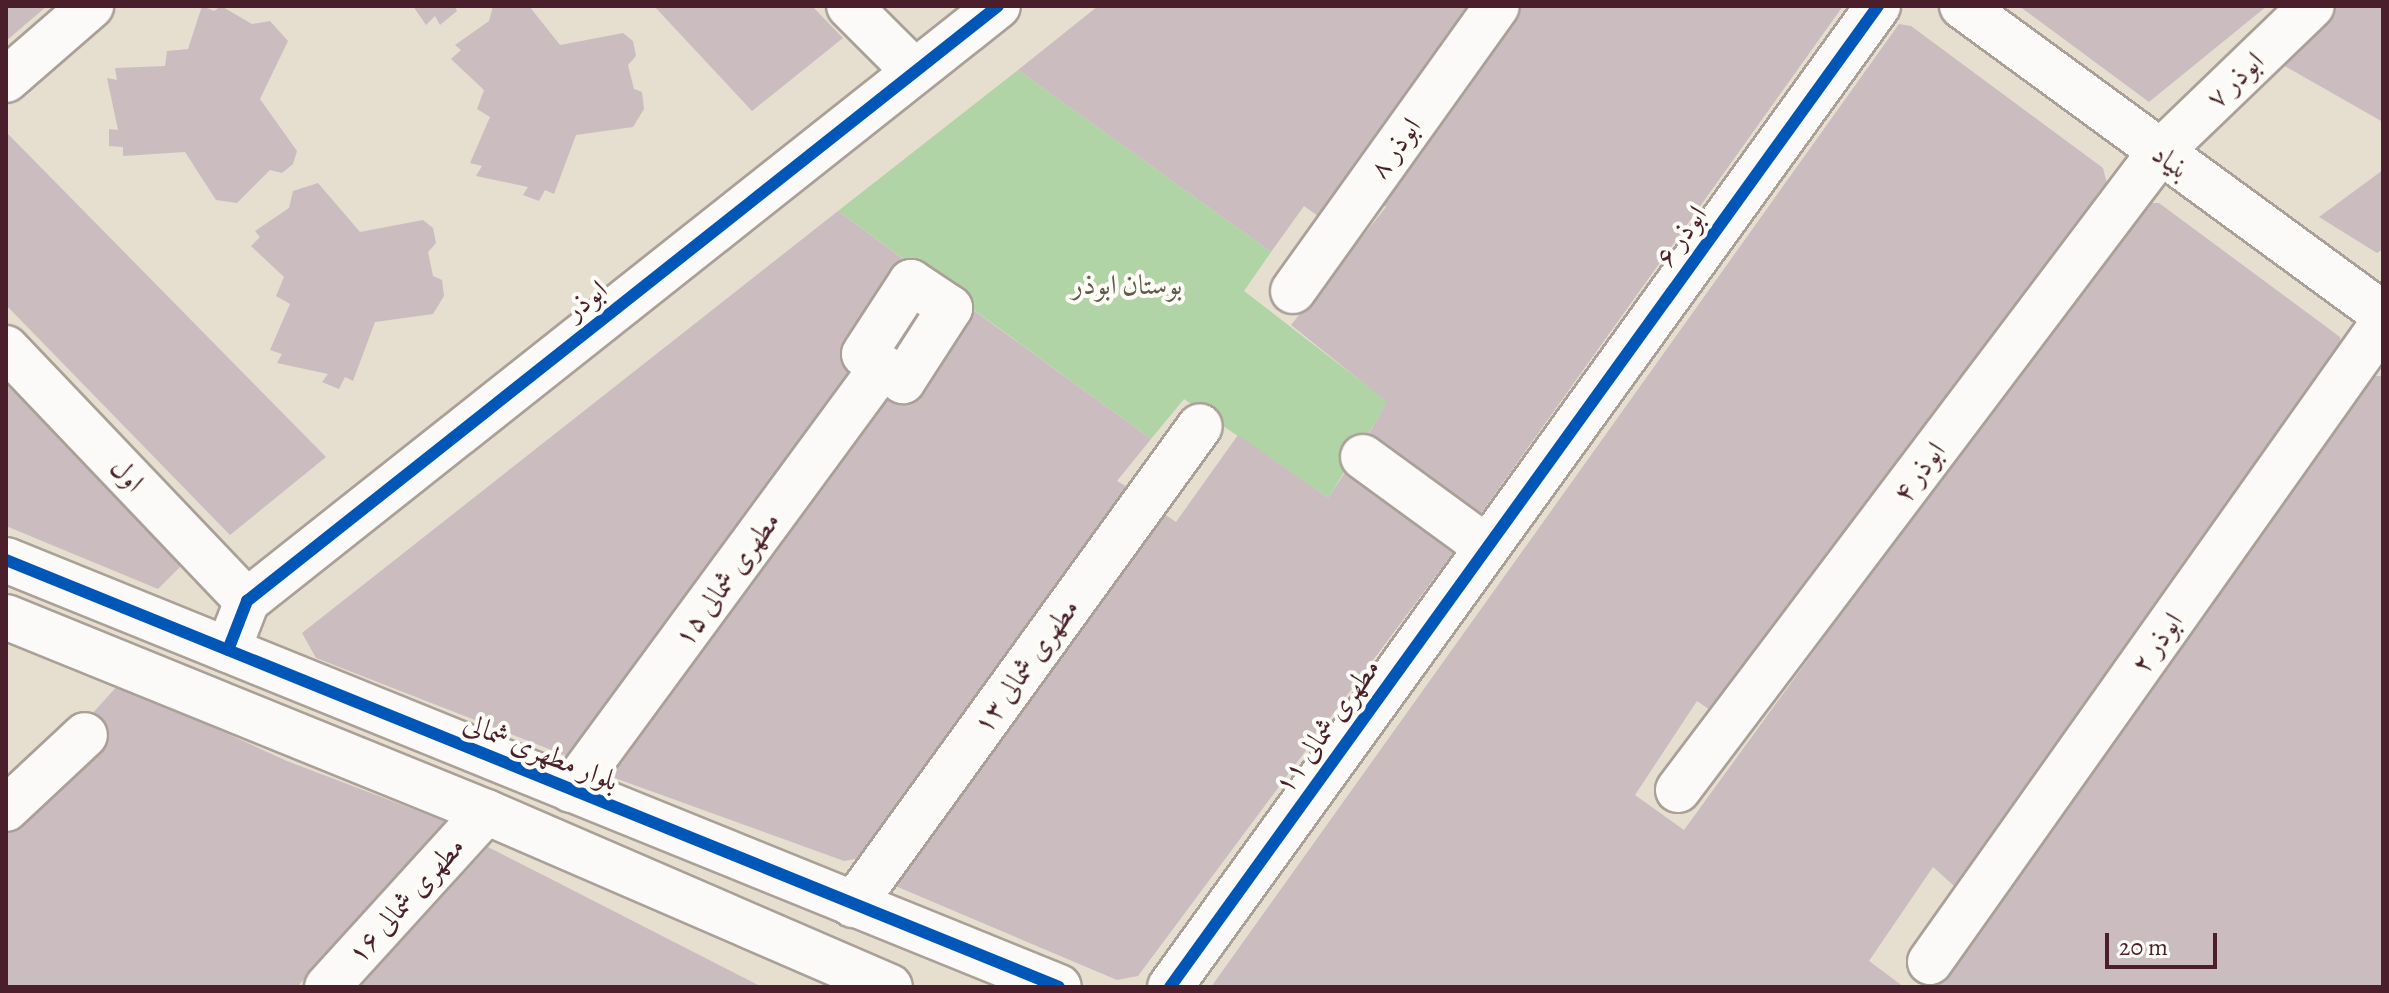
<!DOCTYPE html>
<html>
<head>
<meta charset="utf-8">
<style>
	body { margin:0 }
	#map { position:relative; width:2389px; height:993px; overflow:hidden; background:#e6dece; font-family:Alegreya,Amiri,serif }
	div>[style] { position:absolute }
	.green>* { inset:0; background:#b0d4a6 }
	.building>* { inset:0; background:#cbbdbf }
	.roads { filter:drop-shadow(2px 0 #aaa098) drop-shadow(-2px 0 #aaa098) drop-shadow(0 2px #aaa098) drop-shadow(0 -2px #aaa098) }
	.minor>* { height:44px; margin:-22px; padding:0 22px; transform-origin:22px; border-radius:22px; background:#fbfaf8 }
	.cycleway>* { height:12px; margin:-6px; padding:0 6px; transform-origin:6px; border-radius:6px; background:#0057b8 }
	span { translate:-50% -50%; white-space:nowrap; text-align:center; line-height:1.15; -webkit-text-stroke:8px #fdfcf7; paint-order:stroke }
	.street-label { font-size:28px; color:#4a1f2b }
	.park-label { font-size:28px; color:#5e5b4b }
	.frame { position:absolute; inset:0; border:8px solid #4a1f2b; pointer-events:none }
	.scale { position:absolute; left:2105px; top:933px; width:112px; height:36px; box-sizing:border-box; border:4px solid #4a1f2b; border-top:0; padding-left:10px; font-size:24px; line-height:28px; white-space:nowrap; color:#4a1f2b; -webkit-text-stroke:6px #fdfcf7; paint-order:stroke }
</style>
</head>
<body>
<div id="map">
	<div class="green">
		<div style="clip-path:polygon(1018px 70px,1271px 252px,1244px 291px,1388px 402px,1328px 498px,1184px 399px,1151px 439px,838px 211px)"></div>
	</div>
	<div class="building">
		<div style="clip-path:polygon(6px 6px,47px 6px,6px 41px)"></div>
		<div style="clip-path:polygon(202px 6px,214px 11px,221px 6px,252px 24px,270px 21px,288px 41px,260px 99px,297px 151px,293px 164px,282px 173px,270px 170px,237px 203px,216px 200px,185px 152px,123px 156px,123px 147px,109px 146px,109px 129px,118px 130px,107px 78px,117px 80px,115px 68px,165px 66px,167px 51px,188px 49px)"></div>
		<div style="clip-path:polygon(413px 6px,455px 6px,457px 11px,440px 25px,435px 16px,426px 25px)"></div>
		<div style="clip-path:polygon(493px 6px,529px 6px,560px 45px,623px 33px,633px 41px,636px 56px,628px 65px,634px 89px,642px 92px,644px 109px,633px 127px,576px 135px,554px 194px,545px 190px,539px 201px,523px 195px,528px 187px,476px 176px,482px 166px,470px 163px,490px 117px,477px 109px,484px 90px,451px 59px,461px 50px,455px 45px,489px 21px)"></div>
		<div style="clip-path:polygon(654px 6px,812px 6px,843px 38px,752px 111px)"></div>
		<div style="clip-path:polygon(1098px 6px,1486px 6px,1329px 224px,1304px 206px,1271px 252px,1018px 70px)"></div>
		<div style="clip-path:polygon(1520px 6px,1843px 6px,1472px 526px,1360px 449px,1387px 402px,1291px 325px,1386px 207px,1377px 199px)"></div>
		<div style="clip-path:polygon(2019px 6px,2267px 6px,2149px 102px)"></div>
		<div style="clip-path:polygon(2323px 6px,2383px 6px,2383px 122px,2262px 53px)"></div>
		<div style="clip-path:polygon(1899px 24px,1911px 26px,2103px 168px,2107px 184px,1716px 714px,1697px 701px,1635px 795px,1684px 830px,2140px 203px,2159px 203px,2340px 337px,2342px 354px,1954px 886px,1933px 867px,1869px 961px,1904px 987px,1211px 987px)"></div>
		<div style="clip-path:polygon(6px 132px,326px 457px,230px 535px,6px 305px)"></div>
		<div style="clip-path:polygon(2383px 170px,2383px 249px,2377px 253px,2319px 217px)"></div>
		<div style="clip-path:polygon(318px 183px,360px 232px,423px 220px,433px 228px,436px 243px,428px 252px,433px 276px,442px 280px,444px 296px,433px 314px,375px 322px,353px 381px,345px 377px,339px 389px,322px 382px,328px 374px,277px 363px,282px 354px,270px 350px,290px 304px,276px 296px,284px 277px,251px 246px,260px 237px,255px 231px,289px 208px,293px 191px)"></div>
		<div style="clip-path:polygon(838px 211px,913px 266px,862px 367px,572px 758px,316px 658px,302px 633px)"></div>
		<div style="clip-path:polygon(972px 309px,1151px 439px,1117px 481px,1134px 491px,870px 856px,844px 861px,612px 777px,602px 765px,887px 386px)"></div>
		<div style="clip-path:polygon(6px 371px,188px 559px,158px 589px,6px 526px)"></div>
		<div style="clip-path:polygon(2372px 376px,2383px 376px,2383px 987px,1932px 987px)"></div>
		<div style="clip-path:polygon(1238px 435px,1328px 498px,1354px 459px,1464px 538px,1138px 976px,1117px 980px,893px 885px,1160px 511px,1176px 522px)"></div>
		<div style="clip-path:polygon(119px 684px,287px 761px,447px 822px,297px 987px,6px 987px,6px 809px)"></div>
		<div style="clip-path:polygon(488px 847px,545px 876px,762px 987px,360px 987px)"></div>
	</div>
	<div class="roads">
		<div class="minor">
			<div style="left:849px;top:6px;width:91px;rotate:45deg"></div>
			<div style="left:1962px;top:6px;width:522px;rotate:36.19deg"></div>
			<div style="left:6px;top:80px;width:113px;rotate:-41deg"></div>
			<div style="left:911px;top:282px;width:47px;rotate:33.7deg"></div>
			<div style="left:950px;top:308px;width:87px;rotate:122.8deg"></div>
			<div style="left:903px;top:381px;width:47px;rotate:-145.3deg"></div>
			<div style="left:864px;top:354px;width:86px;rotate:-56.9deg"></div>
			<div style="left:1293px;top:291px;width:350px;rotate:-54.4deg"></div>
			<div style="left:6px;top:348px;width:349px;rotate:46.4deg"></div>
			<div style="left:1363px;top:457px;width:151px;rotate:36.1deg"></div>
			<div style="left:6px;top:560px;width:1136px;rotate:22.07deg"></div>
			<div style="left:6px;top:617px;width:518px;rotate:22.11deg"></div>
			<div style="left:486px;top:812px;width:440px;rotate:23.4deg"></div>
			<div style="left:228px;top:650px;width:53px;rotate:-68.8deg"></div>
			<div style="left:247px;top:601px;width:958px;rotate:-38.39deg"></div>
			<div style="left:571px;top:790px;width:525px;rotate:-53.68deg"></div>
			<div style="left:1678px;top:790px;width:798px;rotate:-52.94deg"></div>
			<div style="left:2159px;top:153px;width:212px;rotate:-43.9deg"></div>
			<div style="left:6px;top:809px;width:108px;rotate:-43.1deg"></div>
			<div style="left:853px;top:905px;width:591px;rotate:-54.08deg"></div>
			<div style="left:1930px;top:962px;width:783px;rotate:-54.67deg"></div>
			<div style="left:327px;top:987px;width:236px;rotate:-47.7deg"></div>
			<div style="left:1170px;top:987px;width:1210px;rotate:-54.18deg"></div>
		</div>
	</div>
	<div class="cycleway">
		<div style="left:6px;top:560px;width:1136px;rotate:22.07deg"></div>
		<div style="left:228px;top:650px;width:53px;rotate:-68.8deg"></div>
		<div style="left:247px;top:601px;width:958px;rotate:-38.39deg"></div>
		<div style="left:1170px;top:987px;width:1210px;rotate:-54.18deg"></div>
	</div>
	<div class="street-label">
		<span style="left:2235px;top:80px;rotate:-44deg">ابوذر ۷</span>
		<span style="left:1395px;top:148px;rotate:-54deg">ابوذر ۸</span>
		<span style="left:2171px;top:162px;rotate:36deg">بنیاد</span>
		<span style="left:1681px;top:236px;rotate:-54deg">ابوذر ۶</span>
		<span style="left:586px;top:300px;rotate:-39deg">ابوذر</span>
		<span style="left:1919px;top:472px;rotate:-53deg">ابوذر ۴</span>
		<span style="left:127px;top:475px;rotate:46deg">اول</span>
		<span style="left:727px;top:579px;rotate:-54deg">مطهری شمالی ۱۵</span>
		<span style="left:2157px;top:643px;rotate:-55deg">ابوذر ۲</span>
		<span style="left:1026px;top:666px;rotate:-54deg">مطهری شمالی ۱۳</span>
		<span style="left:1327px;top:726px;rotate:-54deg">مطهری شمالی ۱۱</span>
		<span style="left:541px;top:752px;rotate:22deg">بلوار مطهری شمالی</span>
		<span style="left:406px;top:900px;rotate:-48deg">مطهری شمالی ۱۶</span>
	</div>
	<div class="park-label">
		<span style="left:1127px;top:285px">بوستان ابوذر</span>
	</div>
	<div class="frame"></div>
	<div class="scale">20 m</div>
</div>
</body>
</html>
